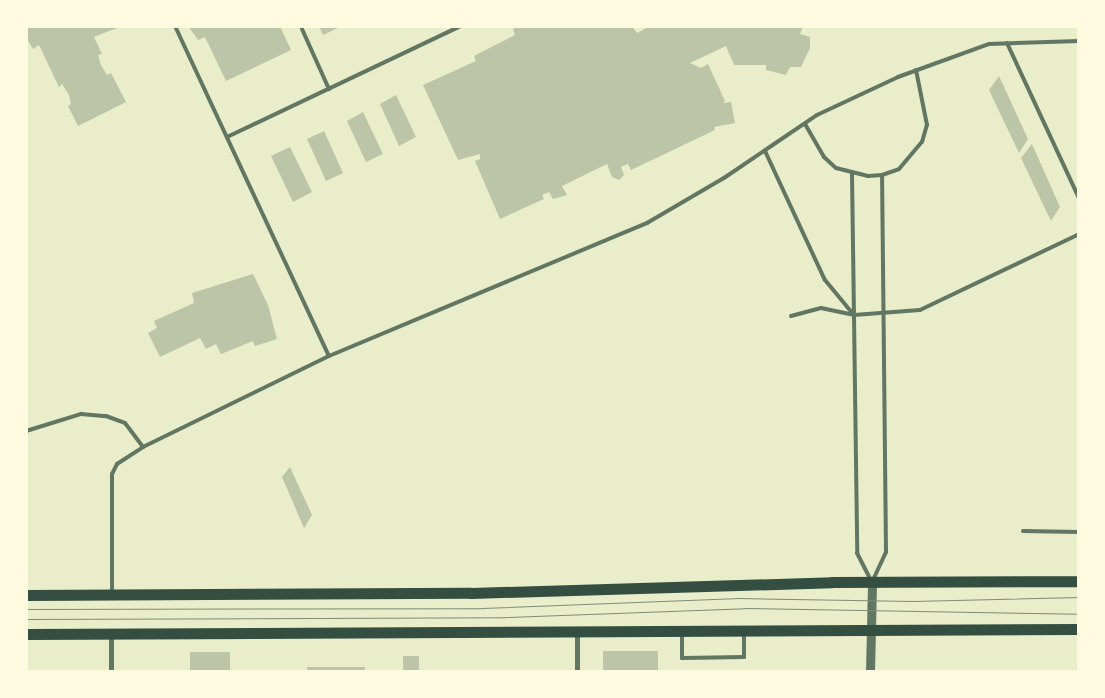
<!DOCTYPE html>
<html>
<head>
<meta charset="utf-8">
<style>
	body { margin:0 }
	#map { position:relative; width:1105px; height:698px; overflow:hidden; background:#e9edc9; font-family:Karla,sans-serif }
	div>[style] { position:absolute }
	.building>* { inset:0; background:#bcc5a7 }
	.service>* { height:4px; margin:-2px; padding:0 2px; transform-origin:2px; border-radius:2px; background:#617663 }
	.minor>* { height:5px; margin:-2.5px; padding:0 2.5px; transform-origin:2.5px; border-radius:2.5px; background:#617663 }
	.tertiary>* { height:9px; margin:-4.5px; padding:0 4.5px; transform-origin:4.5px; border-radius:4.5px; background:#617663 }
	.primary>* { height:11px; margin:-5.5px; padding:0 5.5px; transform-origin:5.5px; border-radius:5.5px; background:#344e41 }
	.tram>* { height:1px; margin:-0.5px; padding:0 0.5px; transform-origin:0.5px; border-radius:0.5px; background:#7c8e77 }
	span { translate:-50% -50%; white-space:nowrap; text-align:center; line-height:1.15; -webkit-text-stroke:4.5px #fefae0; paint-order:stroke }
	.frame { position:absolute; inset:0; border:28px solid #fefae0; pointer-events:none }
</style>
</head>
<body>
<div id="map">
	<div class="building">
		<div style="clip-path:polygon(26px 26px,122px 26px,94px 37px,102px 54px,98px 55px,101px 65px,107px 75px,111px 73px,126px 102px,78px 126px,68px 106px,71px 104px,69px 95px,62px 84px,59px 87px,57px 83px,39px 45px,33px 49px,28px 41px)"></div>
		<div style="clip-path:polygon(188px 26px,280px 26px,291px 50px,226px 81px,205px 37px,198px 40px)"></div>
		<div style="clip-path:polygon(319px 26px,342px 26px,323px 35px)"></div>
		<div style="clip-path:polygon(519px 26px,632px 26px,637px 33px,650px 26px,803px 26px,800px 34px,810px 37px,810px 48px,801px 67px,790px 67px,786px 75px,766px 70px,766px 65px,734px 65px,726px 46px,690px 63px,701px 68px,708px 64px,725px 101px,723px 103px,731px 102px,735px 123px,714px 127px,715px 130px,631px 170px,628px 164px,621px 167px,624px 175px,619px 180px,612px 177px,607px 164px,562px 186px,567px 195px,553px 199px,549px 192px,542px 195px,544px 199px,500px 219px,475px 161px,480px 159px,480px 154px,458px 160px,423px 85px,476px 61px,474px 56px,515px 35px,513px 29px)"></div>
		<div style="clip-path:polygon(999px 76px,1028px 139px,1019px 153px,989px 90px)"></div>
		<div style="clip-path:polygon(396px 95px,416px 137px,399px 146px,380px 104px)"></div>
		<div style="clip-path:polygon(363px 112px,383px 154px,366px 162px,347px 121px)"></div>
		<div style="clip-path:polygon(324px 131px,343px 173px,326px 181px,307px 139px)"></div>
		<div style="clip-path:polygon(1032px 144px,1060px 207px,1051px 221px,1021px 158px)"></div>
		<div style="clip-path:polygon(290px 147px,312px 192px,293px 202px,271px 156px)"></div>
		<div style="clip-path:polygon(253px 274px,268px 305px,277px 339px,255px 346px,253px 341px,221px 354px,216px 344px,206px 349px,200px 338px,160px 357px,148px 333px,157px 328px,154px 321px,194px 303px,192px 293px)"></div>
		<div style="clip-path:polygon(290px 467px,312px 515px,304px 528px,282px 477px)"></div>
		<div style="clip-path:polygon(603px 651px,658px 651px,658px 672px,603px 672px)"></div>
		<div style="clip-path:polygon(190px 652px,230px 652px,230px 672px,190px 672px)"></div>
		<div style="clip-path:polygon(403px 656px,419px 656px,419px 672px,403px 672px)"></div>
		<div style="clip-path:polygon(307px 667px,365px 667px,365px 672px,307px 672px)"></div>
	</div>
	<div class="service">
		<div style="left:175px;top:26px;width:364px;rotate:65deg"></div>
		<div style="left:302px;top:29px;width:66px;rotate:65.8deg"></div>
		<div style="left:1007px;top:43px;width:171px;rotate:65.1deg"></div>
		<div style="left:805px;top:124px;width:38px;rotate:60deg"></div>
		<div style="left:824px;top:157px;width:16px;rotate:43deg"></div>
		<div style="left:836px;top:168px;width:33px;rotate:14deg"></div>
		<div style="left:868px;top:176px;width:14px;rotate:-4deg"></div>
		<div style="left:882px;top:175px;width:18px;rotate:-19deg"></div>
		<div style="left:899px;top:169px;width:35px;rotate:-50deg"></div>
		<div style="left:922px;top:142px;width:18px;rotate:-74deg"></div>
		<div style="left:927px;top:125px;width:56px;rotate:-101.3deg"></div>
		<div style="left:227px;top:137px;width:259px;rotate:-25.4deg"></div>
		<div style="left:765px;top:151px;width:142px;rotate:65.1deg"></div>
		<div style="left:825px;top:280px;width:45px;rotate:50.4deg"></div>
		<div style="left:852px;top:174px;width:379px;rotate:89.2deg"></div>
		<div style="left:857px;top:553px;width:30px;rotate:63deg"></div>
		<div style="left:791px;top:316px;width:31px;rotate:-15deg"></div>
		<div style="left:821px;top:308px;width:34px;rotate:12deg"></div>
		<div style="left:854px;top:315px;width:66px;rotate:-4.3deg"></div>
		<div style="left:920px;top:310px;width:176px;rotate:-25.5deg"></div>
		<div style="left:26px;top:431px;width:58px;rotate:-17.2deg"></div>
		<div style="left:81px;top:414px;width:25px;rotate:5deg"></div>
		<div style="left:106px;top:416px;width:20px;rotate:20deg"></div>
		<div style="left:125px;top:423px;width:30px;rotate:53deg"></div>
		<div style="left:1023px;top:531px;width:56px;rotate:1deg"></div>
		<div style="left:873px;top:580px;width:31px;rotate:-65deg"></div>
		<div style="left:886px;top:552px;width:377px;rotate:-90.6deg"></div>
		<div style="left:112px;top:593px;width:119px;rotate:-90deg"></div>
		<div style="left:112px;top:474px;width:11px;rotate:-63deg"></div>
		<div style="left:117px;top:464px;width:31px;rotate:-33deg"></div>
		<div style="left:143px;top:447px;width:207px;rotate:-26.1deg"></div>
		<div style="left:329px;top:356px;width:345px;rotate:-22.7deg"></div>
		<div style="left:647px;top:223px;width:89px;rotate:-30.3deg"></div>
		<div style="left:724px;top:178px;width:112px;rotate:-34.1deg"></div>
		<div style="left:817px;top:115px;width:89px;rotate:-25.1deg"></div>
		<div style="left:898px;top:77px;width:97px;rotate:-19.9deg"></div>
		<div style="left:989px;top:44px;width:90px;rotate:-1.9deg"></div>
		<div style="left:682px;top:632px;width:26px;rotate:90deg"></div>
		<div style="left:682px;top:658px;width:62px;rotate:-0.9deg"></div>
		<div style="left:744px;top:657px;width:24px;rotate:-90deg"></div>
	</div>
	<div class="minor">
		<div style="left:111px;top:634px;width:38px;rotate:90deg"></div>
		<div style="left:577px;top:672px;width:40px;rotate:-90deg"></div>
	</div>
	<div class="tertiary">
		<div style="left:870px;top:672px;width:90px;rotate:-88.7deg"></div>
	</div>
	<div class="primary">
		<div style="left:26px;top:595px;width:445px;rotate:-0.3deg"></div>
		<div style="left:471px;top:593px;width:361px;rotate:-1.7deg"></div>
		<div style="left:832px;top:582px;width:247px;rotate:-0.2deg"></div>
		<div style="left:26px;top:634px;width:1053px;rotate:-0.27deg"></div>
	</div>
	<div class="tram">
		<div style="left:26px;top:609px;width:456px;rotate:-0.1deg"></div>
		<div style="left:482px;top:608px;width:258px;rotate:-2.2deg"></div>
		<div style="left:740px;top:598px;width:173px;rotate:1deg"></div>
		<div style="left:913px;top:601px;width:166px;rotate:-1.4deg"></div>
		<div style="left:26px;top:619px;width:479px;rotate:-0.2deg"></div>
		<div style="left:505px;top:617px;width:240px;rotate:-2.1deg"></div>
		<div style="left:745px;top:608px;width:334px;rotate:1deg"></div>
	</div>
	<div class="frame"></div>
</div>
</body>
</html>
